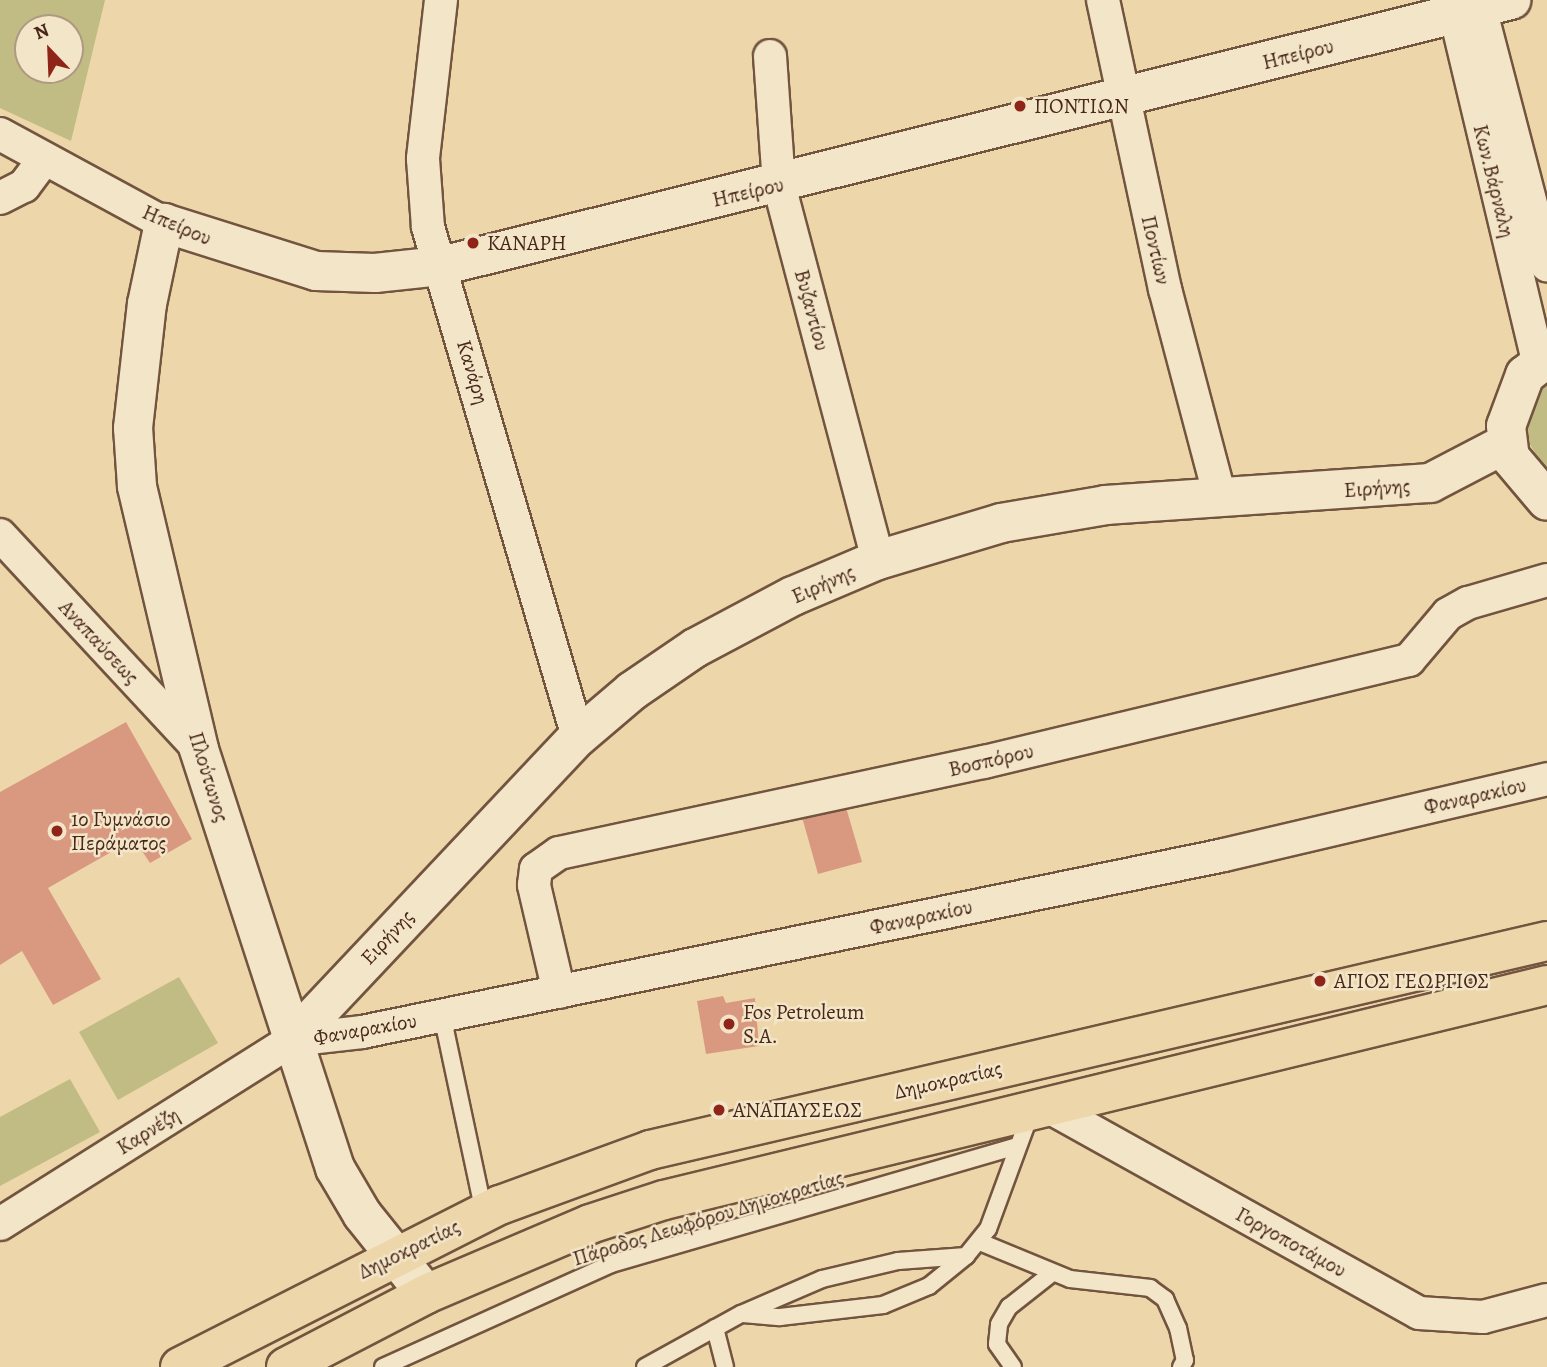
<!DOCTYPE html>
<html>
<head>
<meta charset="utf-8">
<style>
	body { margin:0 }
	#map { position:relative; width:1547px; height:1367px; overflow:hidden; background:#edd7aa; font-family:Alegreya,serif }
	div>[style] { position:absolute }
	.green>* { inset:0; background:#c0bc83 }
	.building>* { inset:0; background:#d99980 }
	.roads { filter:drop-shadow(2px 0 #72543f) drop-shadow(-2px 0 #72543f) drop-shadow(0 2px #72543f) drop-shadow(0 -2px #72543f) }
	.lane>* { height:16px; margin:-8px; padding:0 8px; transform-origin:8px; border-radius:8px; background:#f3e5c8 }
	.street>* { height:32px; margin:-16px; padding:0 16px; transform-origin:16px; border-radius:16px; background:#f3e5c8 }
	.secondary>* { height:38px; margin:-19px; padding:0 19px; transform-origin:19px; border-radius:19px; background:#f3e5c8 }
	.primary>* { height:38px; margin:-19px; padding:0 19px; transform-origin:19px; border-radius:19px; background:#edd7aa }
	.dots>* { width:19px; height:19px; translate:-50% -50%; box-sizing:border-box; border:4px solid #f3e5c8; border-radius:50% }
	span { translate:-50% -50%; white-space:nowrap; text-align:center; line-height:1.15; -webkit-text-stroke:5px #f3e5c8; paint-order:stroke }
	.street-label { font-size:21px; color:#49281b }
	.poi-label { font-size:21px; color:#49281b }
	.left { translate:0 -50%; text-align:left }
	.north { position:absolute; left:14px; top:14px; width:70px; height:70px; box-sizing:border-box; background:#f3e5c8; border:2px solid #af9983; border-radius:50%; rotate:337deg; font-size:19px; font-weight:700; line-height:28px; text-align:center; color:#49281b }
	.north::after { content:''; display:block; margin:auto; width:24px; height:32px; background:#8f2418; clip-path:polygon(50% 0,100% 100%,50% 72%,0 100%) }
</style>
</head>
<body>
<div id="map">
	<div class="green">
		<div style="clip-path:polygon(evenodd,0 0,105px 0,71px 141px,0 108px,0 0,28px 28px,70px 28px,70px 70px,28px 70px,28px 28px)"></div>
		<div style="clip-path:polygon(1547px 376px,1547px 471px,1527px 440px,1525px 419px,1529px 399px)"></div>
		<div style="clip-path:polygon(179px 977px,218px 1043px,118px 1100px,79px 1032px)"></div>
		<div style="clip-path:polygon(70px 1079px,100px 1132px,0 1186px,0 1117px)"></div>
	</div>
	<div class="building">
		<div style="clip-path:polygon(126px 722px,192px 839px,150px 863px,134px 839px,48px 888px,101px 979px,53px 1005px,22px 951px,0 965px,0 792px)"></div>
		<div style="clip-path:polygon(845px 804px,862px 862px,818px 874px,802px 817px)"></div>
		<div style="clip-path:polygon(723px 996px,726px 1003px,755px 998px,759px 1046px,706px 1054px,697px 1001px)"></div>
	</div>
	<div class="roads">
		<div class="lane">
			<div style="left:442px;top:1015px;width:202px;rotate:78deg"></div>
			<div style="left:980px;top:1242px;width:97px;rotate:22.3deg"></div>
			<div style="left:1070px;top:1279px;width:81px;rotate:6.4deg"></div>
			<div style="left:1150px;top:1288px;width:19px;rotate:36deg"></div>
			<div style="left:1165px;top:1299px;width:32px;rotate:66deg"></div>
			<div style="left:1178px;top:1328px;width:33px;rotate:78deg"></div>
			<div style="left:1185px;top:1360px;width:8px;rotate:120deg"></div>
			<div style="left:743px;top:1314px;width:37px;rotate:5deg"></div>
			<div style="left:780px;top:1317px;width:104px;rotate:-6.6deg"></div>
			<div style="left:883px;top:1305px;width:50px;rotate:-22.4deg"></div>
			<div style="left:929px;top:1286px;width:48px;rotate:-39deg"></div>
			<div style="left:715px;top:1328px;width:40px;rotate:75.6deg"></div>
			<div style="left:383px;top:1367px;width:250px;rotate:-24.3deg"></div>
			<div style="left:611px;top:1264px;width:420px;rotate:-16.2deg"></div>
			<div style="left:645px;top:1367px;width:110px;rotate:-28.9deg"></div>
			<div style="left:741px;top:1314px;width:88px;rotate:-23.4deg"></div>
			<div style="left:822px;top:1279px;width:78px;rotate:-13.3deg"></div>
			<div style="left:898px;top:1261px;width:68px;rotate:-4.2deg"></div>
			<div style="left:966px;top:1256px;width:35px;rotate:-51deg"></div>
			<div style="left:988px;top:1229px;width:121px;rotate:-69.8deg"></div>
			<div style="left:1013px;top:1367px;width:28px;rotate:-125deg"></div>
			<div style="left:997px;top:1344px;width:20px;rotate:-84deg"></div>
			<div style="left:999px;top:1324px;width:20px;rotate:-60deg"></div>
			<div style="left:1009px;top:1307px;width:55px;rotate:-38.3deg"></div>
		</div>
		<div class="street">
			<div style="left:441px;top:0;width:160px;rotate:96.5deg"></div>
			<div style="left:423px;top:159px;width:68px;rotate:85.8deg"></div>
			<div style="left:428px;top:227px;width:532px;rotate:73.61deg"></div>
			<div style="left:1103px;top:0;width:296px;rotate:77.9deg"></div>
			<div style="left:1165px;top:289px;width:215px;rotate:75.2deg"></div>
			<div style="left:1452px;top:0;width:372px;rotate:76.6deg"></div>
			<div style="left:1480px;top:8px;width:266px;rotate:75.4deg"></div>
			<div style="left:770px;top:56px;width:129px;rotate:86deg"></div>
			<div style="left:779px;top:185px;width:388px;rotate:75.2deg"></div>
			<div style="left:0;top:134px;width:187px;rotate:28.5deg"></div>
			<div style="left:0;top:198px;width:27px;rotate:-27deg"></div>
			<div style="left:24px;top:186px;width:31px;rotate:-53deg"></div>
			<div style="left:0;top:535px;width:292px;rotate:47.1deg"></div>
			<div style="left:559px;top:992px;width:110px;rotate:-103.2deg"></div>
			<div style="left:534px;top:885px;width:16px;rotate:-83deg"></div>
			<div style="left:536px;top:869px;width:28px;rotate:-35deg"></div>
			<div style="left:559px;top:853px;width:435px;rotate:-12.1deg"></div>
			<div style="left:984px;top:762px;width:437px;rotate:-13.5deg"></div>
			<div style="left:1409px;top:660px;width:60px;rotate:-49.7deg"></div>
			<div style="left:1448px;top:614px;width:23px;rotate:-29deg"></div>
			<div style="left:1468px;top:603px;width:82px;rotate:-16.2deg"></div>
			<div style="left:1049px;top:1107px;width:423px;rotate:29.1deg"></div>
			<div style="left:1419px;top:1313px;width:64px;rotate:3.6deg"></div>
			<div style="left:1483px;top:1317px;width:66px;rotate:-14.9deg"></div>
			<div style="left:0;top:1224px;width:345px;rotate:-32.2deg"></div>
			<div style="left:292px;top:1040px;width:70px;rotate:-6.5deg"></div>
			<div style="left:362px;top:1032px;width:880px;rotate:-11.6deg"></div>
			<div style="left:1224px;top:855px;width:332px;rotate:-13.2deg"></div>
		</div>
		<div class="secondary">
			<div style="left:1547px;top:358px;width:28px;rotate:142deg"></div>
			<div style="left:1525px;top:375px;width:54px;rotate:110.4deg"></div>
			<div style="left:1506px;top:426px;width:31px;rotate:83deg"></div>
			<div style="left:1510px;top:457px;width:57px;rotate:49.9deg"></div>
			<div style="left:292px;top:1040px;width:417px;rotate:-46.7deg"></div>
			<div style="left:578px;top:737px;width:71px;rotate:-40.4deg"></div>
			<div style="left:632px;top:691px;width:76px;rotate:-34.3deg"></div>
			<div style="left:695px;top:648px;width:111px;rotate:-28deg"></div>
			<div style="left:793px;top:596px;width:92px;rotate:-23deg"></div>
			<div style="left:878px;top:560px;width:128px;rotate:-16.7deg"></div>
			<div style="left:1001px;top:523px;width:107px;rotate:-9.7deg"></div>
			<div style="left:1106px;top:505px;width:325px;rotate:-3.9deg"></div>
			<div style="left:1430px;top:483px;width:87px;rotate:-27.5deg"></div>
			<div style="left:426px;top:1294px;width:102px;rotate:-128.7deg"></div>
			<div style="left:362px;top:1214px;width:53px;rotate:-120.4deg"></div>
			<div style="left:335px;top:1168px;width:441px;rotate:-108deg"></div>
			<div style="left:199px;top:749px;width:270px;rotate:-103.3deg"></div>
			<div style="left:137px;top:486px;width:58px;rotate:-93.9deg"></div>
			<div style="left:133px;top:428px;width:125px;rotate:-83.6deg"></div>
			<div style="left:147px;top:304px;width:83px;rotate:-78.1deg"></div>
			<div style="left:164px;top:223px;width:159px;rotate:17.5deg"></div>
			<div style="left:316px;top:271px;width:59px;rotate:1.9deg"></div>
			<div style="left:375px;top:273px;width:66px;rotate:-6.1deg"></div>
			<div style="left:441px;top:266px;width:1103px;rotate:-13.96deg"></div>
		</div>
		<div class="primary">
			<div style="left:180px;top:1367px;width:359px;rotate:-26.9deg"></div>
			<div style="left:500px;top:1205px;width:160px;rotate:-20.1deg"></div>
			<div style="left:650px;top:1150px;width:921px;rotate:-13.12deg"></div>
			<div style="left:286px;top:1367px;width:158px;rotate:-27.5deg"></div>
			<div style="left:426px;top:1294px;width:178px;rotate:-23.1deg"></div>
			<div style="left:590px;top:1224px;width:78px;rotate:-18deg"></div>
			<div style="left:664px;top:1200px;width:909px;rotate:-13.68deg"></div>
		</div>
	</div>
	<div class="dots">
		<div style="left:1020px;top:106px;background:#8f2418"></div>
		<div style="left:473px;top:243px;background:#8f2418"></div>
		<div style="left:57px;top:831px;background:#8f2418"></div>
		<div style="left:1320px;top:981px;background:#8f2418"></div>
		<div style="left:729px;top:1024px;background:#8f2418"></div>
		<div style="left:719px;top:1110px;background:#8f2418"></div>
	</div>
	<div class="street-label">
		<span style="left:1298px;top:54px;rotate:-14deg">Ηπείρου</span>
		<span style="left:1494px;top:181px;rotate:76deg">Κων.Βάρναλη</span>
		<span style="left:748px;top:192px;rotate:-13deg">Ηπείρου</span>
		<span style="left:177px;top:225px;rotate:23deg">Ηπείρου</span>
		<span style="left:1156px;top:250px;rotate:77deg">Ποντίων</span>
		<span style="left:812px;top:310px;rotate:75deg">Βυζαντίου</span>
		<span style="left:473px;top:372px;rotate:73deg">Κανάρη</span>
		<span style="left:1377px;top:488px;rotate:-4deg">Ειρήνης</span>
		<span style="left:823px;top:584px;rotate:-24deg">Ειρήνης</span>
		<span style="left:99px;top:642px;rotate:47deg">Αναπαύσεως</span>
		<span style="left:991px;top:760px;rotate:-13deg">Βοσπόρου</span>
		<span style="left:209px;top:777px;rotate:73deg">Πλούτωνος</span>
		<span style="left:1475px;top:796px;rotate:-13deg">Φαναρακίου</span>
		<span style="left:921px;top:917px;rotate:-12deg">Φαναρακίου</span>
		<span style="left:387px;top:937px;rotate:-47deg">Ειρήνης</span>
		<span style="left:365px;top:1029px;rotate:-10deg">Φαναρακίου</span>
		<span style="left:948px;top:1080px;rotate:-13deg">Δημοκρατίας</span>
		<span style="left:148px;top:1131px;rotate:-32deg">Καρνέζη</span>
		<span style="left:708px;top:1218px;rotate:-17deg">Πάροδος Λεωφόρου Δημοκρατίας</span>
		<span style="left:1291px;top:1242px;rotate:29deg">Γοργοποτάμου</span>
		<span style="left:409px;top:1249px;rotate:-26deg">Δημοκρατίας</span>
	</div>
	<div class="poi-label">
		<span class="left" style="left:1034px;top:106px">ΠΟΝΤΙΩΝ</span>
		<span class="left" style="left:487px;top:243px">ΚΑΝΑΡΗ</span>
		<span class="left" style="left:71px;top:831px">1ο Γυμνάσιο<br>Περάματος</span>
		<span class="left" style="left:1334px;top:981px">ΑΓΙΟΣ ΓΕΩΡΓΙΟΣ</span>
		<span class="left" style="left:743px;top:1024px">Fos Petroleum<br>S.A.</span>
		<span class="left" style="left:733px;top:1110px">ΑΝΑΠΑΥΣΕΩΣ</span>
	</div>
	<div class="north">N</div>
</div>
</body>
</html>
